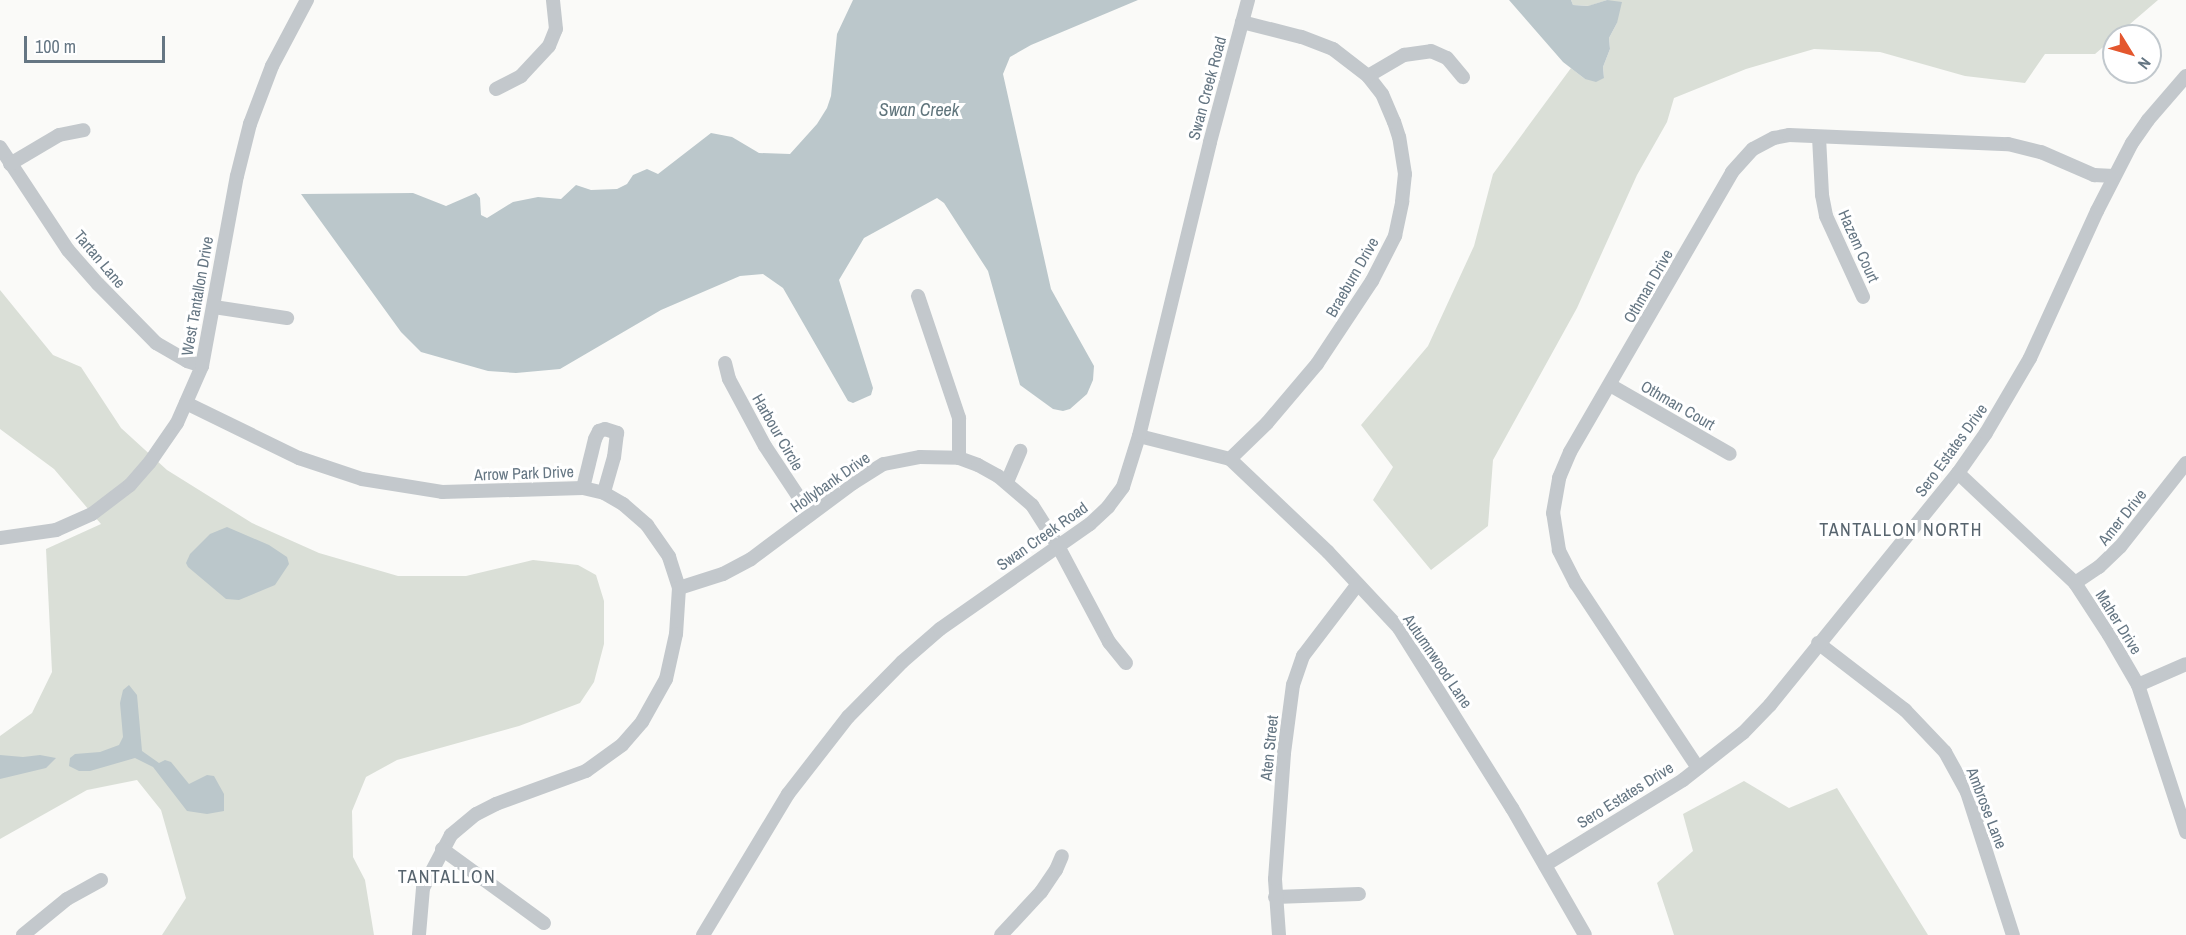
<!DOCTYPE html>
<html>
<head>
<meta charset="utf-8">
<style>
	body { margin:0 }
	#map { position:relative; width:2186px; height:935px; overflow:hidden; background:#fafaf8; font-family:"Archivo Narrow",sans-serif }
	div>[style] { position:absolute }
	.green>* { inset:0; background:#dadfd7 }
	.water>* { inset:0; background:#bbc7cb }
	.minor>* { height:14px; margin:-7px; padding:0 7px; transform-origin:7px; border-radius:7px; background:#c3c8cc }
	span { translate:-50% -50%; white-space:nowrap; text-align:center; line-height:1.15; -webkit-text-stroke:6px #fff; paint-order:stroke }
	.street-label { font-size:16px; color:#657683 }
	.water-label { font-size:18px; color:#60757c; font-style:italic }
	.neighbourhood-label { font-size:18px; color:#57646e; letter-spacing:1.5px }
	.north { position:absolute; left:2102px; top:24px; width:60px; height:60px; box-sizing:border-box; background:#fff; border:2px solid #c1c8cd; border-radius:50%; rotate:127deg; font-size:16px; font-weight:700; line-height:24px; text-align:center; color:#657683 }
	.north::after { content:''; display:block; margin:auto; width:21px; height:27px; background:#e4572e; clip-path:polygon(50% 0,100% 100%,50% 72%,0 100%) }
	.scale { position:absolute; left:24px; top:36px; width:141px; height:27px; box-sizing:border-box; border:3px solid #657683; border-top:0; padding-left:8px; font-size:18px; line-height:21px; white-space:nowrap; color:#657683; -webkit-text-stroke:4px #fff; paint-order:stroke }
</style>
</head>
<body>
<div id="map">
	<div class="green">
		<div style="clip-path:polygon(1571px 0,2158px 0,2095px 54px,2045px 54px,2025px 83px,1965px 76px,1880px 52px,1814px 49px,1746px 69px,1674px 98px,1667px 122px,1637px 175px,1577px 308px,1493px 460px,1488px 526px,1431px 570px,1373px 500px,1393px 467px,1361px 425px,1428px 346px,1474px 246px,1493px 174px,1571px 68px,1585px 79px,1604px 78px,1603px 67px,1610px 49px,1609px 38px,1617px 23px,1607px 0,1589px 6px,1573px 5px)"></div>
		<div style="clip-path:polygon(0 290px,53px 355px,81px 367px,121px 428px,167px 470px,252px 523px,319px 553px,398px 576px,466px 576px,533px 560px,578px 565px,596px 575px,604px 601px,604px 644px,594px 682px,580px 703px,519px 726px,397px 760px,366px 777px,352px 811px,353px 857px,365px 880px,374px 935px,162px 935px,186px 898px,161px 810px,137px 780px,87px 790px,0 839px,0 736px,32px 713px,52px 672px,46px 549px,101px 524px,54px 469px,0 429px)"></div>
		<div style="clip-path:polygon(1744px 781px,1789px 808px,1837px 788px,1928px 935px,1674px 935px,1657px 883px,1693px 851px,1683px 814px)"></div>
	</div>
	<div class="water">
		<div style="clip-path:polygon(853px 0,1138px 0,1031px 45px,1010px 57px,1003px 74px,1051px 289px,1094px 366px,1093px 380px,1087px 394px,1070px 409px,1063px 411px,1053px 409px,1020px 385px,988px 271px,944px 203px,937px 198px,864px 238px,839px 280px,873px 388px,871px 395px,853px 403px,848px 401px,783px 288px,763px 274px,740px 276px,661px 310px,560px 369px,516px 373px,488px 371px,421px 352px,401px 332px,301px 194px,413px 193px,446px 206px,476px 193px,480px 198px,481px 215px,487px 218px,513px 202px,538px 197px,561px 199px,576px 185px,591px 190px,617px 189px,627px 184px,633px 175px,647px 169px,658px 174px,711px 133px,732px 137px,759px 153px,790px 154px,817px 124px,827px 108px,831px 96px,837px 34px)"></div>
		<div style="clip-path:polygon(1509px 0,1571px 0,1573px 5px,1588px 6px,1607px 0,1622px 2px,1617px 23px,1609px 38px,1610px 49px,1603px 67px,1604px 78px,1596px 82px,1585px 79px,1563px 62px)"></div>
		<div style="clip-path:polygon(227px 527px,269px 545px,287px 557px,289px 564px,275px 585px,239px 600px,226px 599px,188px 567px,186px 563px,190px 554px,210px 534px)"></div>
		<div style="clip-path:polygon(129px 685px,137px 695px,142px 751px,159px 763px,165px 760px,171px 762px,189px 784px,207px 775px,214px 776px,224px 794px,224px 811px,207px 814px,187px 811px,153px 767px,135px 758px,90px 771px,79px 771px,69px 766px,70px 758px,75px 754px,100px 752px,119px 745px,123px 737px,120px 703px,123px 690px)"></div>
		<div style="clip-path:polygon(0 755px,23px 757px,40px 755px,56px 758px,46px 768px,0 779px)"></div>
	</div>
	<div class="minor">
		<div style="left:1368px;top:76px;width:42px;rotate:-30.3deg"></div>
		<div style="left:1404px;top:55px;width:27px;rotate:-8deg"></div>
		<div style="left:1431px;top:51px;width:17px;rotate:24deg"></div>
		<div style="left:1447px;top:58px;width:25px;rotate:50deg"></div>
		<div style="left:496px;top:89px;width:28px;rotate:-27deg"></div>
		<div style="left:521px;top:76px;width:41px;rotate:-47deg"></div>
		<div style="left:549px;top:46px;width:18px;rotate:-68deg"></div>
		<div style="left:556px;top:29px;width:29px;rotate:-96deg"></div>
		<div style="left:1819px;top:137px;width:58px;rotate:87deg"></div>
		<div style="left:1822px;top:195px;width:21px;rotate:79deg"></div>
		<div style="left:1826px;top:216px;width:89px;rotate:65.4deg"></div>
		<div style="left:0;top:147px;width:123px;rotate:56.6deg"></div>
		<div style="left:68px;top:250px;width:45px;rotate:48.6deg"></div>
		<div style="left:98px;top:284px;width:83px;rotate:45.5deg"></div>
		<div style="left:156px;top:343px;width:36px;rotate:30deg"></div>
		<div style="left:187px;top:361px;width:16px;rotate:18deg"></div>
		<div style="left:10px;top:164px;width:57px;rotate:-30.6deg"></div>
		<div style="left:59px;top:135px;width:25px;rotate:-11deg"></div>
		<div style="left:918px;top:296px;width:129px;rotate:71.4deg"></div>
		<div style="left:959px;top:418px;width:40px;rotate:90deg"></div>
		<div style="left:214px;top:307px;width:74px;rotate:8.6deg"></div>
		<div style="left:725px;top:363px;width:16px;rotate:76deg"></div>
		<div style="left:729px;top:379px;width:76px;rotate:61.8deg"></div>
		<div style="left:765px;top:446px;width:82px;rotate:56.5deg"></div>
		<div style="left:1610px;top:385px;width:138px;rotate:29.9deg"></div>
		<div style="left:186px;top:403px;width:126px;rotate:26deg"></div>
		<div style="left:299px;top:458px;width:66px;rotate:18.4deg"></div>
		<div style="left:362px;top:479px;width:81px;rotate:9.2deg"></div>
		<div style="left:442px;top:492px;width:141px;rotate:-1.6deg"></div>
		<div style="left:583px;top:488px;width:22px;rotate:13deg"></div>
		<div style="left:604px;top:493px;width:22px;rotate:30deg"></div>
		<div style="left:623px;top:504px;width:32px;rotate:41deg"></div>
		<div style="left:647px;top:525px;width:39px;rotate:55deg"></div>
		<div style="left:669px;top:557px;width:33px;rotate:72deg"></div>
		<div style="left:679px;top:588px;width:46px;rotate:93.7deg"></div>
		<div style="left:676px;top:634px;width:46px;rotate:102.5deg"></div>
		<div style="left:666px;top:679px;width:49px;rotate:119.2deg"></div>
		<div style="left:642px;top:722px;width:30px;rotate:131deg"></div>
		<div style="left:622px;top:745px;width:44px;rotate:144.2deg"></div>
		<div style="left:586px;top:771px;width:96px;rotate:159.9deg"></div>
		<div style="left:496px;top:804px;width:22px;rotate:153deg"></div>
		<div style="left:476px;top:814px;width:33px;rotate:140deg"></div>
		<div style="left:451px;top:835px;width:60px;rotate:117.8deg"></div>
		<div style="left:423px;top:888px;width:47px;rotate:94.9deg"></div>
		<div style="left:1139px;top:436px;width:94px;rotate:14.2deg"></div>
		<div style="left:1230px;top:459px;width:135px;rotate:43.5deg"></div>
		<div style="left:1328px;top:552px;width:104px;rotate:46.9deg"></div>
		<div style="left:1399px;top:628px;width:213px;rotate:57.9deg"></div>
		<div style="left:1512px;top:808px;width:146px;rotate:60.1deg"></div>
		<div style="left:1230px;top:459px;width:52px;rotate:-44.2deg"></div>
		<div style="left:1267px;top:423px;width:77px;rotate:-49.7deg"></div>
		<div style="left:1317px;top:364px;width:100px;rotate:-56.5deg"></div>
		<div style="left:1372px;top:281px;width:51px;rotate:-62.9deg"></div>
		<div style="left:1395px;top:236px;width:35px;rotate:-78deg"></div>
		<div style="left:1402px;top:202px;width:28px;rotate:-84deg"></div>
		<div style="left:1405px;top:174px;width:37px;rotate:-99deg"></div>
		<div style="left:1399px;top:137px;width:16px;rotate:-108deg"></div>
		<div style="left:1394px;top:122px;width:30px;rotate:-113deg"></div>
		<div style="left:1382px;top:94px;width:23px;rotate:-128deg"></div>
		<div style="left:1368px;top:76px;width:44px;rotate:-142.4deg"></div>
		<div style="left:1333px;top:49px;width:34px;rotate:-159deg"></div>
		<div style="left:1301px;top:37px;width:61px;rotate:-165.7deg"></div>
		<div style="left:1958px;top:473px;width:161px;rotate:43.2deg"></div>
		<div style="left:2075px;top:583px;width:62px;rotate:56.8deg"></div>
		<div style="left:2109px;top:635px;width:58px;rotate:59.9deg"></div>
		<div style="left:2138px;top:685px;width:155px;rotate:71.9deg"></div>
		<div style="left:1007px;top:482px;width:34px;rotate:-67deg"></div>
		<div style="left:583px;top:488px;width:50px;rotate:-76.2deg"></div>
		<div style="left:595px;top:439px;width:9px;rotate:-63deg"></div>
		<div style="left:599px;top:431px;width:6px;rotate:-18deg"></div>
		<div style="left:605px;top:429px;width:13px;rotate:18deg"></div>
		<div style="left:617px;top:433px;width:24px;rotate:97deg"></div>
		<div style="left:614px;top:457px;width:37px;rotate:106deg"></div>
		<div style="left:0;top:538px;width:57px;rotate:-8.1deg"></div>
		<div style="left:56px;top:530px;width:39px;rotate:-24deg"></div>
		<div style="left:92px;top:514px;width:48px;rotate:-37.3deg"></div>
		<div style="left:130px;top:485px;width:30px;rotate:-49deg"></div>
		<div style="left:150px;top:462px;width:47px;rotate:-55.3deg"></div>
		<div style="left:177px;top:423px;width:62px;rotate:-66.3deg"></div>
		<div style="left:202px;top:366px;width:193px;rotate:-79.6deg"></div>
		<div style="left:237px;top:176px;width:54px;rotate:-76deg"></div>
		<div style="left:250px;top:124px;width:62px;rotate:-69.2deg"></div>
		<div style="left:272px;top:66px;width:75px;rotate:-62.1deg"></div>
		<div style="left:2075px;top:583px;width:29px;rotate:-34deg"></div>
		<div style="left:2099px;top:567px;width:29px;rotate:-44deg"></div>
		<div style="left:2120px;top:547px;width:107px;rotate:-51.8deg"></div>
		<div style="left:679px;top:588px;width:46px;rotate:-17.7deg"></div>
		<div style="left:723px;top:574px;width:32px;rotate:-28deg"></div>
		<div style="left:751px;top:559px;width:127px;rotate:-36.7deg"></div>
		<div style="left:853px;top:483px;width:36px;rotate:-32deg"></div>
		<div style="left:884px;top:464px;width:37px;rotate:-11deg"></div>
		<div style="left:920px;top:457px;width:39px;rotate:1deg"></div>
		<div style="left:959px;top:458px;width:20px;rotate:20deg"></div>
		<div style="left:978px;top:465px;width:23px;rotate:29deg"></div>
		<div style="left:998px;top:476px;width:45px;rotate:40.5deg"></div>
		<div style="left:1032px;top:505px;width:49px;rotate:57.6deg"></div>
		<div style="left:1058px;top:546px;width:109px;rotate:62deg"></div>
		<div style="left:1109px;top:642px;width:27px;rotate:51deg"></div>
		<div style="left:1818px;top:643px;width:110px;rotate:37.6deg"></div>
		<div style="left:1905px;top:710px;width:58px;rotate:46.4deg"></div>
		<div style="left:1945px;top:752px;width:46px;rotate:61.2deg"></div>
		<div style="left:1967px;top:792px;width:150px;rotate:72.2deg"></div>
		<div style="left:2138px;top:685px;width:52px;rotate:-23.6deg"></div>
		<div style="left:1698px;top:768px;width:221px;rotate:-123.5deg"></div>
		<div style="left:1576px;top:584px;width:38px;rotate:-117deg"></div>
		<div style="left:1559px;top:550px;width:37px;rotate:-99deg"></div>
		<div style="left:1553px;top:513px;width:36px;rotate:-80deg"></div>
		<div style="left:1559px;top:478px;width:28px;rotate:-67deg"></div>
		<div style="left:1570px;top:452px;width:323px;rotate:-59.9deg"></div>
		<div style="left:1732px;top:172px;width:31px;rotate:-48deg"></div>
		<div style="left:1753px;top:149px;width:24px;rotate:-28deg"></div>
		<div style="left:1774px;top:138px;width:15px;rotate:-11deg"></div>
		<div style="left:1789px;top:135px;width:219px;rotate:2.4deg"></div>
		<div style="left:2008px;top:144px;width:34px;rotate:14deg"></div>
		<div style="left:2041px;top:152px;width:58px;rotate:23.5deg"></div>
		<div style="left:2094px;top:175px;width:20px;rotate:3deg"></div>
		<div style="left:442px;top:849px;width:126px;rotate:36deg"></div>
		<div style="left:1545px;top:865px;width:162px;rotate:-31.6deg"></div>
		<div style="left:1683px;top:780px;width:76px;rotate:-38.1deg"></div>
		<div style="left:1743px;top:733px;width:39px;rotate:-46deg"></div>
		<div style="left:1770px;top:705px;width:299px;rotate:-51deg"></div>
		<div style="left:1958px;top:473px;width:49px;rotate:-55deg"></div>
		<div style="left:1986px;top:433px;width:87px;rotate:-59.6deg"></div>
		<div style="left:2030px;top:358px;width:162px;rotate:-65.5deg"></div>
		<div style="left:2097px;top:211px;width:76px;rotate:-62.8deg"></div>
		<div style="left:2132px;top:143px;width:28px;rotate:-55deg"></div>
		<div style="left:2148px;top:120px;width:58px;rotate:-49.2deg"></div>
		<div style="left:1275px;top:897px;width:84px;rotate:-2deg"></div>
		<div style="left:23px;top:935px;width:57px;rotate:-39.3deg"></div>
		<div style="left:67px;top:899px;width:39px;rotate:-29deg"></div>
		<div style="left:703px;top:935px;width:165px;rotate:-58.9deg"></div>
		<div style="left:788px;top:794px;width:98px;rotate:-52.1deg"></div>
		<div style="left:848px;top:717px;width:77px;rotate:-45.5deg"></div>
		<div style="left:902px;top:662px;width:50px;rotate:-41deg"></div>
		<div style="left:940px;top:629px;width:183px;rotate:-35deg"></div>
		<div style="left:1090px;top:524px;width:25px;rotate:-43deg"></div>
		<div style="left:1108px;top:507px;width:25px;rotate:-53deg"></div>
		<div style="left:1123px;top:487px;width:53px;rotate:-72.6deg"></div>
		<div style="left:1139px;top:436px;width:302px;rotate:-76.4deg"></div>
		<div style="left:1210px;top:142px;width:147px;rotate:-75deg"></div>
		<div style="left:1001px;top:935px;width:59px;rotate:-47.1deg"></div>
		<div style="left:1041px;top:892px;width:27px;rotate:-56deg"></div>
		<div style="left:1056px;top:870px;width:15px;rotate:-67deg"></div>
		<div style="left:1279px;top:935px;width:56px;rotate:-94.1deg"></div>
		<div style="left:1275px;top:879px;width:126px;rotate:-85.9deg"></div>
		<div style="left:1284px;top:753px;width:69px;rotate:-82.5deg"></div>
		<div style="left:1293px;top:685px;width:31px;rotate:-71deg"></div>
		<div style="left:1303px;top:656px;width:89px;rotate:-52.7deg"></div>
	</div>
	<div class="street-label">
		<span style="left:1207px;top:88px;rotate:-75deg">Swan Creek Road</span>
		<span style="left:1859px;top:246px;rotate:66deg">Hazem Court</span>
		<span style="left:100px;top:259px;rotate:50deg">Tartan Lane</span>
		<span style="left:1352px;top:277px;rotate:-60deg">Braeburn Drive</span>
		<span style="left:1648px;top:286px;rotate:-60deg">Othman Drive</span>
		<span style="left:197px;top:296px;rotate:-80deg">West Tantallon Drive</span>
		<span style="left:1678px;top:405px;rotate:30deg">Othman Court</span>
		<span style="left:778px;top:432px;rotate:60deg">Harbour Circle</span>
		<span style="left:1951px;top:450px;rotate:-54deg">Sero Estates Drive</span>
		<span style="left:524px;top:473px;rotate:-2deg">Arrow Park Drive</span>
		<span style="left:830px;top:482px;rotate:-35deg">Hollybank Drive</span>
		<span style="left:2122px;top:517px;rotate:-51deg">Amer Drive</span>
		<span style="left:1042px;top:536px;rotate:-35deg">Swan Creek Road</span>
		<span style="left:2119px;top:622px;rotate:58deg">Maher Drive</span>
		<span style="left:1438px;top:661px;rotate:56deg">Autumnwood Lane</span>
		<span style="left:1269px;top:748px;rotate:-84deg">Aten Street</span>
		<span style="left:1625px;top:795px;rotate:-32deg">Sero Estates Drive</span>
		<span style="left:1987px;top:808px;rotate:69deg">Ambrose Lane</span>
	</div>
	<div class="water-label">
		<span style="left:919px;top:110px">Swan Creek</span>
	</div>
	<div class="neighbourhood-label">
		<span style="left:1901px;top:530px">TANTALLON NORTH</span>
		<span style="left:447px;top:877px">TANTALLON</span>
	</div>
	<div class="north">N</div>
	<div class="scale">100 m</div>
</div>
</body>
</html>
